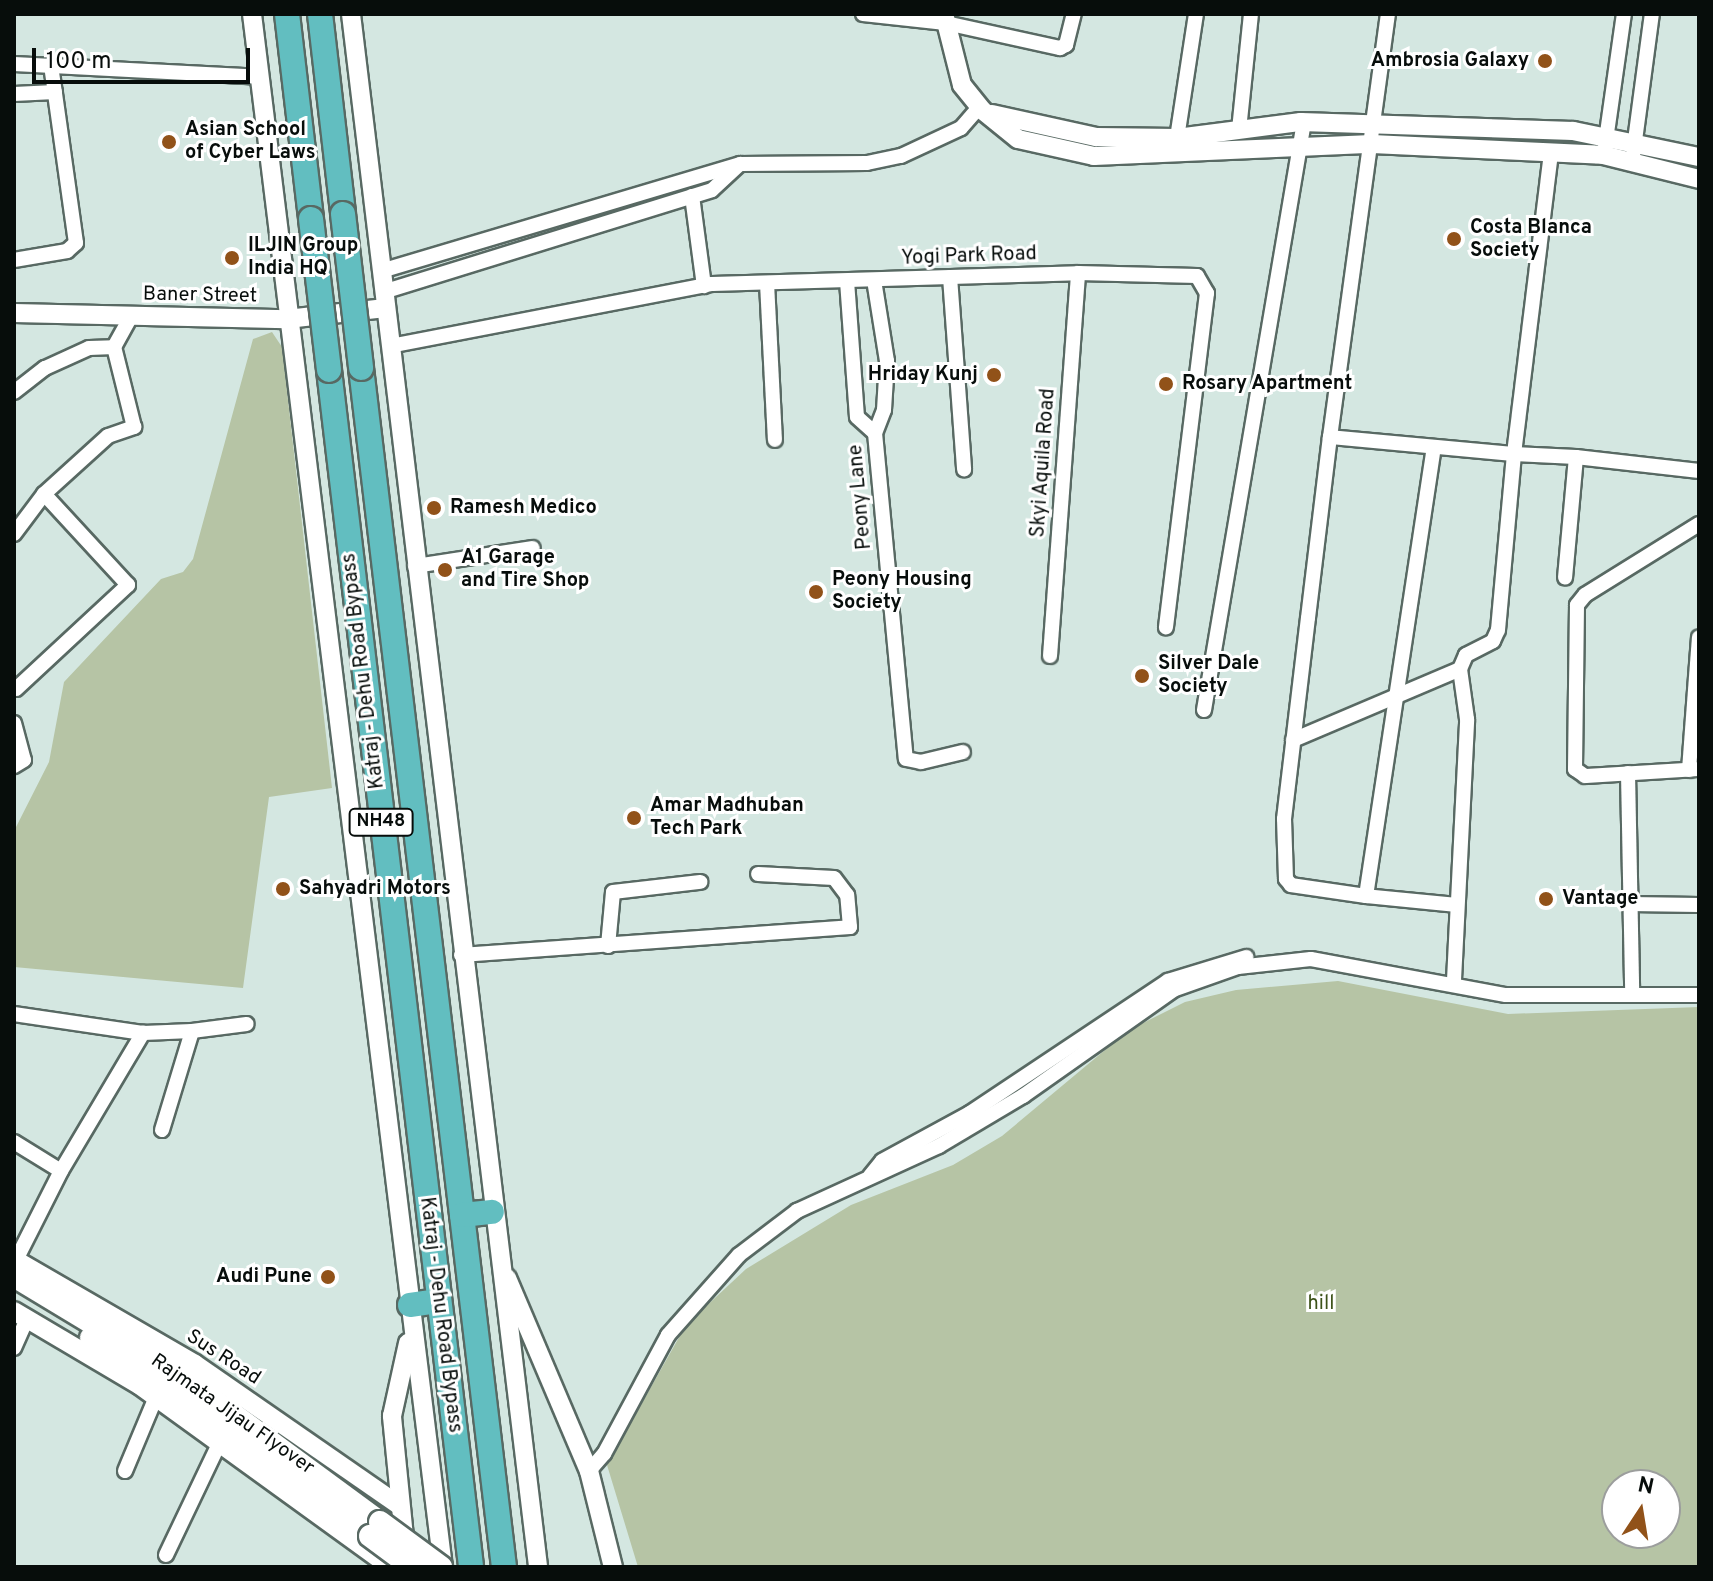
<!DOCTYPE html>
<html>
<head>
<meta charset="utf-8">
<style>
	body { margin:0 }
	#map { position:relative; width:1713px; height:1581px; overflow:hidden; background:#d4e7e1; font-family:Overpass,sans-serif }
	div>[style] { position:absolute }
	.green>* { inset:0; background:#b6c4a5 }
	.roads { filter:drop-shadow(2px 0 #586963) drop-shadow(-2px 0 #586963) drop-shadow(0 2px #586963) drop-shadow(0 -2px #586963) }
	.minor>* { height:14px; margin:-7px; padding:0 7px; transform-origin:7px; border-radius:7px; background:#fff }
	.tertiary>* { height:18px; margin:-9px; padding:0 9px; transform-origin:9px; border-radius:9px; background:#fff }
	.secondary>* { height:22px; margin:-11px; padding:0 11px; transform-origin:11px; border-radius:11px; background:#fff }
	.trunk>* { height:24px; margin:-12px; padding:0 12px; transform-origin:12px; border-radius:12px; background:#62bec0 }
	.bridges { filter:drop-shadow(2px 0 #586963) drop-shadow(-2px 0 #586963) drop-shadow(0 2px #586963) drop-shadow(0 -2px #586963) }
	.secondary-bridge>* { height:22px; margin:-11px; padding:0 11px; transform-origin:11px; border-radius:11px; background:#fff }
	.trunk-bridge>* { height:24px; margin:-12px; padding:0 12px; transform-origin:12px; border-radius:12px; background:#62bec0 }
	.dots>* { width:22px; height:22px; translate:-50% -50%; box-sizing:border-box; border:4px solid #fff; border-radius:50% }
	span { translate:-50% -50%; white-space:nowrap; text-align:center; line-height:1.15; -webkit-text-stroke:6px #fff; paint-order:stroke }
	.shield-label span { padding:2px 6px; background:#fff; border:2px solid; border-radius:6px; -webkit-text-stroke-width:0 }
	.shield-label { font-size:18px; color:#070d0b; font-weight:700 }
	.poi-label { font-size:20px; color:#070d0b; font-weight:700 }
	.right { translate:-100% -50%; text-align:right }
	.left { translate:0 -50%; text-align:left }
	.street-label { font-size:20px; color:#070d0b }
	.park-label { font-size:20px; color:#3c5218 }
	.frame { position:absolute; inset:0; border:16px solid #070d0b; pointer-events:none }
	.north { position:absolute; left:1601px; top:1469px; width:80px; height:80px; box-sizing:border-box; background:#fff; border:2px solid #9c9e9d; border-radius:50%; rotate:12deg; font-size:22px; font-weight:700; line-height:32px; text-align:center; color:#070d0b }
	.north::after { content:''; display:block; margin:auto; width:28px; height:36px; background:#915219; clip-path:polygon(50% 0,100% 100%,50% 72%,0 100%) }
	.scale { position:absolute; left:32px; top:48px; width:218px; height:36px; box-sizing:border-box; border:4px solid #070d0b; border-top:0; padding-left:10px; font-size:24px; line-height:28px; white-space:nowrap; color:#070d0b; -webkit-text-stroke:6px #fff; paint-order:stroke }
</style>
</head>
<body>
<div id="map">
	<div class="green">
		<div style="clip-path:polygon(272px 332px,282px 347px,332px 788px,269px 797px,243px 988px,14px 967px,14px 831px,49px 762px,64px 682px,161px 579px,183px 572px,193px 559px,253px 339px)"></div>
		<div style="clip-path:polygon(evenodd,1338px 981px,1508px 1014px,1699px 1007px,1699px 1567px,638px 1567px,607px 1465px,686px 1325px,746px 1269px,851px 1205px,953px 1165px,1002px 1136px,1129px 1030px,1185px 1002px,1236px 990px,1338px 981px,1617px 1485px,1665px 1485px,1665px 1533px,1617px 1533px,1617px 1485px)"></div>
	</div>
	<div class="roads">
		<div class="minor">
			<div style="left:863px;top:14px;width:83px;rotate:6.2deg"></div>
			<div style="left:946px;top:23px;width:117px;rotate:12.4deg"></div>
			<div style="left:1060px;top:48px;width:7px;rotate:-27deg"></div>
			<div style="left:1066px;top:45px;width:32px;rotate:-76deg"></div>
			<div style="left:14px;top:64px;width:245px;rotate:3deg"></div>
			<div style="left:14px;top:94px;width:41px;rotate:-2.8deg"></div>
			<div style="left:1239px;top:130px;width:117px;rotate:-84.1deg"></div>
			<div style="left:1177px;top:138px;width:125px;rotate:-81.3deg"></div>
			<div style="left:1605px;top:147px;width:134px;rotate:-81.9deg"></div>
			<div style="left:1632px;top:163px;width:150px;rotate:-82.4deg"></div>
			<div style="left:692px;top:196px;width:91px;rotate:82.4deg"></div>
			<div style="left:14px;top:260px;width:54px;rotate:-9.6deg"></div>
			<div style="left:67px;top:251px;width:12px;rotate:-42deg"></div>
			<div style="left:76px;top:243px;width:179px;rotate:-98deg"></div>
			<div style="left:381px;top:271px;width:375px;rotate:-16.6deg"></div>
			<div style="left:740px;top:164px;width:127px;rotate:-0.5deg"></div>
			<div style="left:867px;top:163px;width:35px;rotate:-12deg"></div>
			<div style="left:901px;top:156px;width:66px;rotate:-25deg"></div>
			<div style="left:961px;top:128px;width:29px;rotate:-49deg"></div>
			<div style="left:950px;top:277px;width:193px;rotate:85.8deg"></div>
			<div style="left:874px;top:280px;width:82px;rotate:80.9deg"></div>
			<div style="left:887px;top:361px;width:49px;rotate:93.5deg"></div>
			<div style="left:884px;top:410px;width:25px;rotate:111deg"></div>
			<div style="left:875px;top:433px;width:327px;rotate:84.6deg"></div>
			<div style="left:906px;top:759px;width:15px;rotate:11deg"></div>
			<div style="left:921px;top:762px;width:43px;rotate:-13.4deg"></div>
			<div style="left:847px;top:281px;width:136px;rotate:85.8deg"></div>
			<div style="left:857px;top:417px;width:24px;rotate:42deg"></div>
			<div style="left:767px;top:283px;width:157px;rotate:87.1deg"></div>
			<div style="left:383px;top:292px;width:344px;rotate:-17.2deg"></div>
			<div style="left:712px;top:190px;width:35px;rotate:-43deg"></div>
			<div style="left:390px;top:346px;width:328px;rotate:-10.9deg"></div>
			<div style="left:712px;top:284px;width:366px;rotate:-1.7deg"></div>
			<div style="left:1078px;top:273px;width:119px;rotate:1.4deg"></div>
			<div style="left:1197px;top:276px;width:20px;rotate:60deg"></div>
			<div style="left:1207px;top:293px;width:337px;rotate:97deg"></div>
			<div style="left:14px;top:392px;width:39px;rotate:-38deg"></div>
			<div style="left:45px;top:368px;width:48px;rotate:-24.4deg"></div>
			<div style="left:89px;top:348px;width:25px;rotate:-2deg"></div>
			<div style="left:1330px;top:437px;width:427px;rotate:-82.2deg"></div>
			<div style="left:1576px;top:457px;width:124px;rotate:6.5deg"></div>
			<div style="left:1699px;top:524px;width:134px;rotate:148.1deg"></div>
			<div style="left:1585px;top:595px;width:13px;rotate:129deg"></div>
			<div style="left:1577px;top:605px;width:164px;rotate:90.7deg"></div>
			<div style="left:1575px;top:769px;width:12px;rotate:35deg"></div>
			<div style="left:1585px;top:776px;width:114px;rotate:-3.5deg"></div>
			<div style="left:14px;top:534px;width:50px;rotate:-53.1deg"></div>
			<div style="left:415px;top:566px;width:119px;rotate:-8.7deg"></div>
			<div style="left:1050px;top:656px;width:384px;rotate:-85.8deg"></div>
			<div style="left:16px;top:689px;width:153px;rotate:-42.9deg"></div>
			<div style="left:128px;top:585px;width:124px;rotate:-132.7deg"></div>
			<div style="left:44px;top:494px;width:86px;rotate:-42.2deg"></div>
			<div style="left:108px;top:436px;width:28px;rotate:-19deg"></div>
			<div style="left:134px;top:427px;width:82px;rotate:-104deg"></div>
			<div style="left:114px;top:347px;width:35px;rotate:-61deg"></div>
			<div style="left:1204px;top:710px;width:596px;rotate:-80.35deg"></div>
			<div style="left:14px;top:723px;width:38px;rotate:75deg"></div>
			<div style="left:24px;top:760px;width:12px;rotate:149deg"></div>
			<div style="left:1293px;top:740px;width:181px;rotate:-23deg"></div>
			<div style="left:1689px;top:770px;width:133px;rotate:-85.7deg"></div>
			<div style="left:1628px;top:773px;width:215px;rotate:88.9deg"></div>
			<div style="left:1366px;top:896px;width:454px;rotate:-81.4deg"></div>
			<div style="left:1630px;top:904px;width:69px;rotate:0.8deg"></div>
			<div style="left:1457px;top:905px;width:91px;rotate:-174.4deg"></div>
			<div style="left:1366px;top:896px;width:76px;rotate:-171.7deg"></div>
			<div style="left:1291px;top:885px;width:8px;rotate:-130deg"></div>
			<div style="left:1286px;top:879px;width:60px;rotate:-91.9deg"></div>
			<div style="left:1284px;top:819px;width:202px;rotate:-83.2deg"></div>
			<div style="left:1308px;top:618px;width:182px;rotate:-83.1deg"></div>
			<div style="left:1330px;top:437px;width:185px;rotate:5.3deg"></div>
			<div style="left:1514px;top:454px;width:305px;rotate:-83deg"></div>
			<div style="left:608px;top:946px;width:54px;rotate:-84.7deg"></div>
			<div style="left:613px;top:892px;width:88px;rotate:-6.6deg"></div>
			<div style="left:461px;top:955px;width:390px;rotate:-4.1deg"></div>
			<div style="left:850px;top:927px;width:32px;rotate:-95deg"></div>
			<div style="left:847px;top:895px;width:21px;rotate:-127deg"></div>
			<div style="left:834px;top:878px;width:76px;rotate:-177deg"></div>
			<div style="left:1454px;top:980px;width:261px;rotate:-87.1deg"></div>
			<div style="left:1467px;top:719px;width:50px;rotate:-98deg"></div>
			<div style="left:1460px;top:669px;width:15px;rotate:-67deg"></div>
			<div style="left:1466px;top:655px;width:30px;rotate:-27deg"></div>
			<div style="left:1493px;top:641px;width:12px;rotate:-66deg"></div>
			<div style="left:1498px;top:630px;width:177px;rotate:-84.8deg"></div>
			<div style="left:1514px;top:454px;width:62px;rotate:2.8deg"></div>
			<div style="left:1576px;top:457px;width:121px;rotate:95.2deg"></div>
			<div style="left:14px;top:1014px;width:130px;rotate:8.4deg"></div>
			<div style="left:162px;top:1130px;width:103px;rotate:-73.1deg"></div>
			<div style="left:192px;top:1031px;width:55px;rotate:-7.3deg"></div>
			<div style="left:14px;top:1142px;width:55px;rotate:31.7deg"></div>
			<div style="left:870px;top:1176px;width:19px;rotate:-51deg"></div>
			<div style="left:882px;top:1161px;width:100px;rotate:-28.6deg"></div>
			<div style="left:970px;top:1113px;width:238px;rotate:-33.7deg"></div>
			<div style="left:1168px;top:981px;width:82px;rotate:-17.1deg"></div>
			<div style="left:16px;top:1260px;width:100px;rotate:-63.2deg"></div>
			<div style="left:61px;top:1171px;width:161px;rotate:-59.3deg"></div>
			<div style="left:143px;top:1033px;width:49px;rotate:-2.3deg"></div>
			<div style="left:14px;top:1348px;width:32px;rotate:-66deg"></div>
			<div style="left:125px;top:1471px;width:80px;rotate:-67.3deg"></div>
			<div style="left:589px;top:1471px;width:23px;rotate:-49deg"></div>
			<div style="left:604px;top:1454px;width:135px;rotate:-61.7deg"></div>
			<div style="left:668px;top:1335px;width:107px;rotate:-48.4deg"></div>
			<div style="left:739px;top:1255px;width:73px;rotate:-37.2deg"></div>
			<div style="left:797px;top:1211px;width:156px;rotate:-24.6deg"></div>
			<div style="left:939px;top:1146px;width:98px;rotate:-30.8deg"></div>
			<div style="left:1023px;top:1096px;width:184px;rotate:-35.2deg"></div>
			<div style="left:1173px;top:990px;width:69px;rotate:-19.5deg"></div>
			<div style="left:1238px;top:967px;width:73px;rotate:-6.3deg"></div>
			<div style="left:1311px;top:959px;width:198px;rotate:10.5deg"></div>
			<div style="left:1506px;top:995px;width:193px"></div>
			<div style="left:166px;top:1555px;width:125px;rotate:-64.5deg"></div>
		</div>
		<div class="tertiary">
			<div style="left:252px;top:14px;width:1565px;rotate:82.99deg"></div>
			<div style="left:351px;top:14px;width:1564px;rotate:83.13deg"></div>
			<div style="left:944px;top:14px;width:73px;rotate:75.8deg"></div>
			<div style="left:962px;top:85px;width:32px;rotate:51deg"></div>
			<div style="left:982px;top:110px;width:46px;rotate:38.9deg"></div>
			<div style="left:1018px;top:139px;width:78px;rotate:12.6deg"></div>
			<div style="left:1094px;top:156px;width:278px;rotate:-2.5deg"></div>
			<div style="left:1372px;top:144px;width:231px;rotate:2.7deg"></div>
			<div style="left:1603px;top:155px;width:99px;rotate:14deg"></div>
			<div style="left:992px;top:114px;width:107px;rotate:12.5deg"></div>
			<div style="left:1096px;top:137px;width:81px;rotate:0.7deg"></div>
			<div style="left:1177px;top:138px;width:125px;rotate:-7.4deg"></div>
			<div style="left:1301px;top:122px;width:272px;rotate:1.9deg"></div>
			<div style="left:1573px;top:131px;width:129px;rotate:11.7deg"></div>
			<div style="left:14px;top:313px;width:273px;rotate:1.3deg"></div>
			<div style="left:287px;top:319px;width:99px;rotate:-6.4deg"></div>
			<div style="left:14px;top:1259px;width:209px;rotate:30.1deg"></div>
			<div style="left:195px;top:1364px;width:249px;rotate:34.7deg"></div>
			<div style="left:507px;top:1278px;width:210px;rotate:67deg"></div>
			<div style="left:589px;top:1471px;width:99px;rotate:76deg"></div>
			<div style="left:14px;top:1311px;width:145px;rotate:30.6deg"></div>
			<div style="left:139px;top:1385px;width:310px;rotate:35.9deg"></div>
			<div style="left:405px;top:1547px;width:132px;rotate:-95.7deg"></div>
			<div style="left:392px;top:1416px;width:75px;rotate:-77.6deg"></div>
		</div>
		<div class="secondary">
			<div style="left:14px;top:1276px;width:200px;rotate:31.1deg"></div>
			<div style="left:185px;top:1379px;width:242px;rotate:36.3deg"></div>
			<div style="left:91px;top:1338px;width:112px;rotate:33deg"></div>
			<div style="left:185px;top:1399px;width:230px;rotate:36.5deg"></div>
		</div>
		<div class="trunk">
			<div style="left:287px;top:14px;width:206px;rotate:83.3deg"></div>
			<div style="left:320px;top:14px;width:201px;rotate:83.4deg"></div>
			<div style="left:361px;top:368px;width:1207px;rotate:83.2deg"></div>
			<div style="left:329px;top:370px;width:1205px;rotate:83.23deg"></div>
			<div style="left:462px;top:1215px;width:30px;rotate:-6deg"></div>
			<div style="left:410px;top:1305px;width:29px;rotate:-8deg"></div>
		</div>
	</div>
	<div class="bridges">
		<div class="secondary-bridge">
			<div style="left:380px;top:1522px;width:76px;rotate:36.4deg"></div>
			<div style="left:370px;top:1536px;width:52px;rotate:36.4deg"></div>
		</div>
		<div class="trunk-bridge">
			<div style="left:343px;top:214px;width:155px;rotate:83.3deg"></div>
			<div style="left:311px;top:219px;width:152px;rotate:83.2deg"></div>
		</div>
	</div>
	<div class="dots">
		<div style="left:1545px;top:61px;background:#915219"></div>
		<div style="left:169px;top:142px;background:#915219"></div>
		<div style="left:1454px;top:239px;background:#915219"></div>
		<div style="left:232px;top:258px;background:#915219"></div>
		<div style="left:994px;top:375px;background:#915219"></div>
		<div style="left:1166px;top:384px;background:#915219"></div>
		<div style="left:434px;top:508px;background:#915219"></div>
		<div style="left:445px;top:570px;background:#915219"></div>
		<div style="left:816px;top:592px;background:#915219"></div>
		<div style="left:1142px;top:676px;background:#915219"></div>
		<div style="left:634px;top:818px;background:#915219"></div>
		<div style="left:283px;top:889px;background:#915219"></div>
		<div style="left:1546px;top:899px;background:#915219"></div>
		<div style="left:328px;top:1277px;background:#915219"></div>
	</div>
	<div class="shield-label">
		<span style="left:381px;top:822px">NH48</span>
	</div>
	<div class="poi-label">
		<span class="right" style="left:1529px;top:61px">Ambrosia Galaxy</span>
		<span class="left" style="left:185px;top:142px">Asian School<br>of Cyber Laws</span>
		<span class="left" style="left:1470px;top:240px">Costa Blanca<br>Society</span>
		<span class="left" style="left:248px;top:258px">ILJIN Group<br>India HQ</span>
		<span class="right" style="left:978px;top:375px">Hriday Kunj</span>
		<span class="left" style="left:1182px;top:384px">Rosary Apartment</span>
		<span class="left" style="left:450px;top:508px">Ramesh Medico</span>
		<span class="left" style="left:461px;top:570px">A1 Garage<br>and Tire Shop</span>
		<span class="left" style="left:832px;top:592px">Peony Housing<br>Society</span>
		<span class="left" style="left:1158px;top:676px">Silver Dale<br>Society</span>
		<span class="left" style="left:650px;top:818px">Amar Madhuban<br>Tech Park</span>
		<span class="left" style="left:299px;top:889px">Sahyadri Motors</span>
		<span class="left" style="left:1562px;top:899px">Vantage</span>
		<span class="right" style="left:312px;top:1277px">Audi Pune</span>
	</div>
	<div class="street-label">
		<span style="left:969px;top:257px;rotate:-2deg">Yogi Park Road</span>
		<span style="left:200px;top:296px;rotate:1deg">Baner Street</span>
		<span style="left:1044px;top:463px;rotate:-86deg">Skyi Aquila Road</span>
		<span style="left:861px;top:497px;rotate:-95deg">Peony Lane</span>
		<span style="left:364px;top:671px;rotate:-97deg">Katraj - Dehu Road Bypass</span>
		<span style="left:440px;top:1315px;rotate:83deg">Katraj - Dehu Road Bypass</span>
		<span style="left:223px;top:1358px;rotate:33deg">Sus Road</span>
		<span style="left:232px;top:1415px;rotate:35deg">Rajmata Jijau Flyover</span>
	</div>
	<div class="park-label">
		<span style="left:1321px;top:1304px">hill</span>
	</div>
	<div class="frame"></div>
	<div class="north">N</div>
	<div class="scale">100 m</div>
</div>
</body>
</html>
